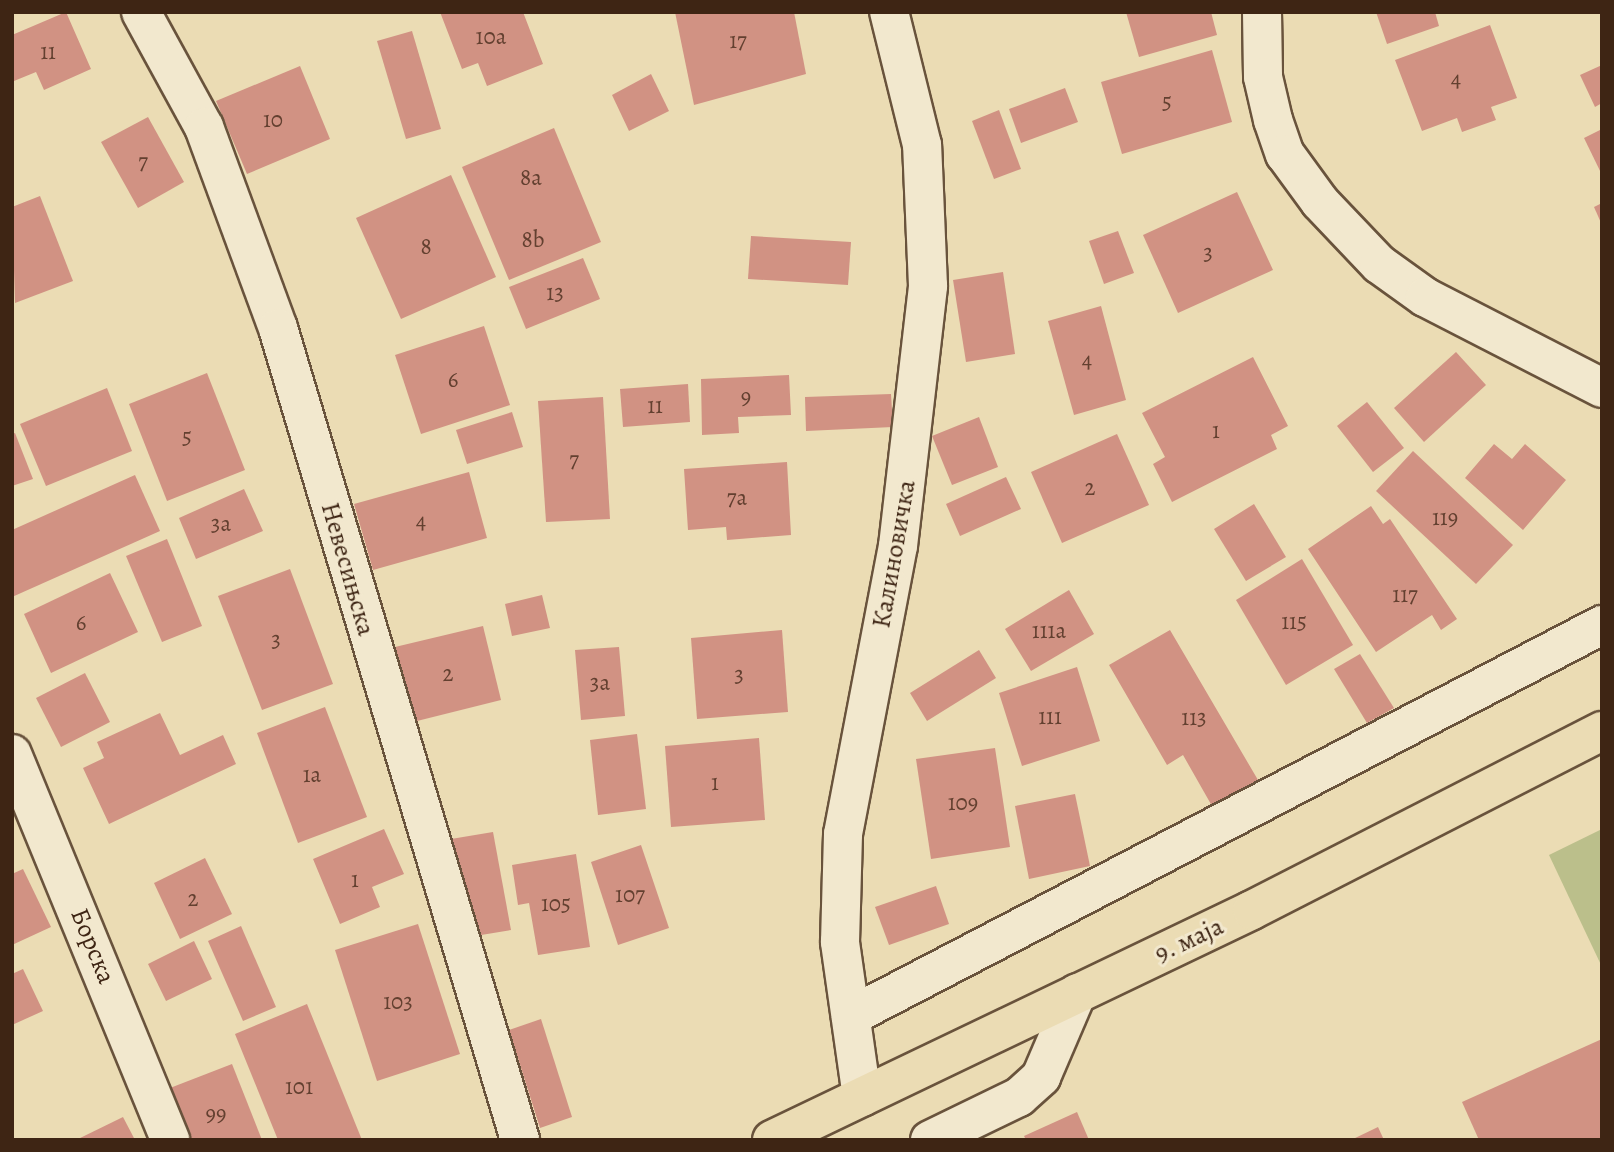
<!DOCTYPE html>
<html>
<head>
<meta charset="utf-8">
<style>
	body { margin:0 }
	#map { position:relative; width:1614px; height:1152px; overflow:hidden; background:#ebdcb4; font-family:Alegreya,serif }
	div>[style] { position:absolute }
	.green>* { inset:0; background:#bbbf8b }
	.building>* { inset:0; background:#d19283 }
	.roads { filter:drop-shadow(2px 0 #69533c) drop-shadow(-2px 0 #69533c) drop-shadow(0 2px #69533c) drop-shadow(0 -2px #69533c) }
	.minor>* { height:38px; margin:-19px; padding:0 19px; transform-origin:19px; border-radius:19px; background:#f2e8ce }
	.major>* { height:38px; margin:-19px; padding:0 19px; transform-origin:19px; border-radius:19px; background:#ebdcb4 }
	span { translate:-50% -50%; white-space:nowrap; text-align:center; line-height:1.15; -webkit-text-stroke:6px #f2e8ce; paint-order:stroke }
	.number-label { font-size:23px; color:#634030 }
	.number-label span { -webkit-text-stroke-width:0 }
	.street-label { font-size:26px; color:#3e2514 }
	.frame { position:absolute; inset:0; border:14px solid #3e2514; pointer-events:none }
</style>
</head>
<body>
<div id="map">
	<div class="green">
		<div style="clip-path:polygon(1602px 829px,1602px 967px,1549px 855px)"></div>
	</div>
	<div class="building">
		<div style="clip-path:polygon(66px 12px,91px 69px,44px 90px,36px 72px,14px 81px,12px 35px)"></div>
		<div style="clip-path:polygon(440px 12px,523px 12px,543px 64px,487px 86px,478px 63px,462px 69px)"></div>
		<div style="clip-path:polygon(675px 12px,794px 12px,806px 74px,694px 105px)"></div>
		<div style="clip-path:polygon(1126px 12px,1211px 12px,1217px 35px,1139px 57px)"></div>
		<div style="clip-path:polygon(1376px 12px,1435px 12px,1439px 26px,1387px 44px)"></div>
		<div style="clip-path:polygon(1490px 25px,1517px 98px,1491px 107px,1496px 120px,1462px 132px,1457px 118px,1422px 131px,1395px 60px)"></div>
		<div style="clip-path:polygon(412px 31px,441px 129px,406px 139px,377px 41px)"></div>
		<div style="clip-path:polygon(1212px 50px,1232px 122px,1122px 154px,1101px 82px)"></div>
		<div style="clip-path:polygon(1602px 65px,1602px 103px,1595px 107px,1580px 75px)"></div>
		<div style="clip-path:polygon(300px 66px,330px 139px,247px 174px,216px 101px)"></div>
		<div style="clip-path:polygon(651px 74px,669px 111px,629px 131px,612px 95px)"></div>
		<div style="clip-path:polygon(1065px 88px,1078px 122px,1021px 143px,1009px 109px)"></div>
		<div style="clip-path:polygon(999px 110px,1021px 169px,994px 179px,972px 121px)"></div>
		<div style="clip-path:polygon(148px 117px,184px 182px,138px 208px,101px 142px)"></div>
		<div style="clip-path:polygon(554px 128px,601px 242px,509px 280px,462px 167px)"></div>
		<div style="clip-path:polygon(1602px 129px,1602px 175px,1584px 138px)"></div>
		<div style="clip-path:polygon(451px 175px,496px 277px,401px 319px,356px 218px)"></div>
		<div style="clip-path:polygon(1237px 192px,1273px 270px,1178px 313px,1143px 235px)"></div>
		<div style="clip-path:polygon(40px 196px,73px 281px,15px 303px,12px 207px)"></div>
		<div style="clip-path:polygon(1602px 203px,1602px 225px,1594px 207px)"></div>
		<div style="clip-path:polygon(1118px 231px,1134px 273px,1104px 284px,1089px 241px)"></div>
		<div style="clip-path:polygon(751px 236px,851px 242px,848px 285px,748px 279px)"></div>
		<div style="clip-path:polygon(583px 258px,600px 299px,526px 329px,509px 287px)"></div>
		<div style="clip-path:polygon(1003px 272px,1015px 354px,966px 362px,953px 280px)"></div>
		<div style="clip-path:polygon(1101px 306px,1126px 400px,1074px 415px,1048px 321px)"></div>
		<div style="clip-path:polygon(484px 326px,510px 405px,421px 434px,395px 355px)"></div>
		<div style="clip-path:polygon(1456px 352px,1486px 385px,1424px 442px,1394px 408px)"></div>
		<div style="clip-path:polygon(1253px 357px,1288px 426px,1271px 435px,1277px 449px,1172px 502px,1153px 464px,1165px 457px,1142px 413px)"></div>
		<div style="clip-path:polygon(207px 373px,245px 470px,167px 501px,129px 404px)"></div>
		<div style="clip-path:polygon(789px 375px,791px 415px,738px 417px,739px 433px,702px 435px,701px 379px)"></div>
		<div style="clip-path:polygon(688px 384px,690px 422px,623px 427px,620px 389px)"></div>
		<div style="clip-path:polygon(107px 388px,132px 451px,46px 486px,20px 424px)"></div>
		<div style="clip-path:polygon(891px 394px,893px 427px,806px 431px,805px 397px)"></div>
		<div style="clip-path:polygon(603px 397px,610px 519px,546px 522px,538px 401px)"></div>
		<div style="clip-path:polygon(1367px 402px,1404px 448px,1373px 472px,1337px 426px)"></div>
		<div style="clip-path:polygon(512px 412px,523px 447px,467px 464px,456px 430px)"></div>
		<div style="clip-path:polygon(979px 417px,998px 467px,952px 485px,932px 436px)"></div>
		<div style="clip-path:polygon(15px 433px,33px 479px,12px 486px,12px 434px)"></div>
		<div style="clip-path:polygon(1117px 434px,1149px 505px,1062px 543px,1031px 472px)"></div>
		<div style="clip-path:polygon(1494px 444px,1512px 459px,1525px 444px,1566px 480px,1523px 530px,1465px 478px)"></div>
		<div style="clip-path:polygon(1413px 451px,1513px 545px,1476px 584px,1376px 491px)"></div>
		<div style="clip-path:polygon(787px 462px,791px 535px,727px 540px,726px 527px,688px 530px,684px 469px)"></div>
		<div style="clip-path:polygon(469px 472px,487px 538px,373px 570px,354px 504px)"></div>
		<div style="clip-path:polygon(135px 475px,160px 531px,12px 597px,12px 530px)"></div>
		<div style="clip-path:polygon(1006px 477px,1021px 509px,960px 536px,946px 504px)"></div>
		<div style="clip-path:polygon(244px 489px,263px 531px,196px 559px,179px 518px)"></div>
		<div style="clip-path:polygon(1254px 504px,1286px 557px,1246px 581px,1214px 529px)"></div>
		<div style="clip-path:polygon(1371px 506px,1383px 524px,1390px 519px,1457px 619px,1441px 630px,1432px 615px,1376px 652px,1308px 549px)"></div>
		<div style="clip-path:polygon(167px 539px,202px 626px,162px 642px,126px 556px)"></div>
		<div style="clip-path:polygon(1302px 559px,1353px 645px,1286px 685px,1236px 600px)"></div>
		<div style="clip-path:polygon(290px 569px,333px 684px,262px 710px,218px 596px)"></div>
		<div style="clip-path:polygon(110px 573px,138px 632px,51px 673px,24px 614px)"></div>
		<div style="clip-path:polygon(1069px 590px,1094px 634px,1031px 671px,1005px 629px)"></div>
		<div style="clip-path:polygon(542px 595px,550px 628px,512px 636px,505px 604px)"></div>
		<div style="clip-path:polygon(483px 626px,501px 700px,413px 722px,395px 647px)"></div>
		<div style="clip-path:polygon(782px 630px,788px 712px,697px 719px,691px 638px)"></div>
		<div style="clip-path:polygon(1170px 630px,1258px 780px,1212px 806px,1183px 755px,1167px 765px,1109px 665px)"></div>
		<div style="clip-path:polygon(619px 647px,625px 716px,581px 720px,575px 650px)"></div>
		<div style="clip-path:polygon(979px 650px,996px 678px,927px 721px,910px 693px)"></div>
		<div style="clip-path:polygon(1360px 654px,1394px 708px,1367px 723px,1334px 669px)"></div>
		<div style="clip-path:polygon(1077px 667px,1100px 741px,1022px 766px,999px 693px)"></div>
		<div style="clip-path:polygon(85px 673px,110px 722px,61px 747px,36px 698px)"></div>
		<div style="clip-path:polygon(325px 707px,367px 817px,298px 843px,257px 733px)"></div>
		<div style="clip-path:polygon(160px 713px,180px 755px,223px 735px,236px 764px,109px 824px,83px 768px,104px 758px,97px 742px)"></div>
		<div style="clip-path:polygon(637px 734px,646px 809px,598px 815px,590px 740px)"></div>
		<div style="clip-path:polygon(759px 738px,765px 820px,671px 827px,665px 746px)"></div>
		<div style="clip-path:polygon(995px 748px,1010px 847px,931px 859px,916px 759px)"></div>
		<div style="clip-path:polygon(1075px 794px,1090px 866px,1029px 879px,1015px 806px)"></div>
		<div style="clip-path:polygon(384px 829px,404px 874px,372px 887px,380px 907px,340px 924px,313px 859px)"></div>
		<div style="clip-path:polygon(493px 832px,511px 930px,469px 937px,451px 839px)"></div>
		<div style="clip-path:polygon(641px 845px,669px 928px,618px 945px,591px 862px)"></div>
		<div style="clip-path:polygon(576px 854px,590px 947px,538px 955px,529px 903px,518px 905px,512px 865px)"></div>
		<div style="clip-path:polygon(205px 858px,232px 914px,180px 939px,154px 883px)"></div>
		<div style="clip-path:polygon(23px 869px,51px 927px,12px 945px,12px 874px)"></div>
		<div style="clip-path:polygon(936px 886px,949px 924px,889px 945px,875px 907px)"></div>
		<div style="clip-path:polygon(418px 924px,460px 1054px,377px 1081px,335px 950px)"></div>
		<div style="clip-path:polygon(241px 926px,276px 1007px,243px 1021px,208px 941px)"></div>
		<div style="clip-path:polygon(194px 941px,212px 979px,166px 1001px,148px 964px)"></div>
		<div style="clip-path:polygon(23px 969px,43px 1011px,12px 1025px,12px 974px)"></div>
		<div style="clip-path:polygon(307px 1004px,362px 1140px,278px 1140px,235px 1034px)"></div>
		<div style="clip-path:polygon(541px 1019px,572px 1117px,540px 1128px,509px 1030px)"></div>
		<div style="clip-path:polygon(1602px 1039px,1602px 1140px,1479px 1140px,1462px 1102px)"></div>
		<div style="clip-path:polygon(232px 1064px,262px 1140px,190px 1140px,170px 1088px)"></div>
		<div style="clip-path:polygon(1077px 1112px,1089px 1140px,1026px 1140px,1024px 1136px)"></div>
		<div style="clip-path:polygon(123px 1117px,135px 1140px,76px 1140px)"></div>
		<div style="clip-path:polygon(1378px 1127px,1384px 1140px,1351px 1140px)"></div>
	</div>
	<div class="roads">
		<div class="minor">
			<div style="left:141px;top:12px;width:131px;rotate:61.3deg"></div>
			<div style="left:204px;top:127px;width:214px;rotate:69.8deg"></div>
			<div style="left:278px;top:328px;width:847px;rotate:73.4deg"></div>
			<div style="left:1262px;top:12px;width:65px;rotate:89.1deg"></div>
			<div style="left:1263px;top:77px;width:44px;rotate:76.9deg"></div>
			<div style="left:1273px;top:120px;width:36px;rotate:71deg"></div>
			<div style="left:1285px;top:154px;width:59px;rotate:53.9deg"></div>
			<div style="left:1320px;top:202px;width:86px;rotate:46.4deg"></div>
			<div style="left:1379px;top:264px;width:57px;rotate:35.7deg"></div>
			<div style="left:1425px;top:297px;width:199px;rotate:27.2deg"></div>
			<div style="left:12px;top:754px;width:417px;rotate:67.7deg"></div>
			<div style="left:851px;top:1016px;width:847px;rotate:-27.5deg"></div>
			<div style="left:862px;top:1097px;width:157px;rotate:-98.1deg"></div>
			<div style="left:840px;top:942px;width:108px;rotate:-88.4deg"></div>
			<div style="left:843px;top:834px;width:293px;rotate:-79.2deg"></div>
			<div style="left:898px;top:546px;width:262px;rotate:-83.4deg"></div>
			<div style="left:928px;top:286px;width:141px;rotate:-92.4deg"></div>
			<div style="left:922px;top:145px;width:137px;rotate:-103.9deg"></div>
			<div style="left:930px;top:1140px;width:99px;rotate:-25.8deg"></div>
			<div style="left:1019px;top:1097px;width:30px;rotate:-42deg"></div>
			<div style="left:1041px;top:1077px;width:91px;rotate:-66.8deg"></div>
		</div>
		<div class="major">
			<div style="left:772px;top:1140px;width:532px;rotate:-25.6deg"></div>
			<div style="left:1252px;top:910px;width:393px;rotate:-27.1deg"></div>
		</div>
	</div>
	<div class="number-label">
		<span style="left:491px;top:37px">10a</span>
		<span style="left:738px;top:41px">17</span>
		<span style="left:48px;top:52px">11</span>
		<span style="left:1456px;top:79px">4</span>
		<span style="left:1167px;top:102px">5</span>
		<span style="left:273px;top:120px">10</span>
		<span style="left:143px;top:162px">7</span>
		<span style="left:531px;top:178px">8a</span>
		<span style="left:533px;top:240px">8b</span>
		<span style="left:426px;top:247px">8</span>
		<span style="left:1208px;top:253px">3</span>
		<span style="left:555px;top:293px">13</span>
		<span style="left:1087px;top:360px">4</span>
		<span style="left:453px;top:380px">6</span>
		<span style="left:746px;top:397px">9</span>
		<span style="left:655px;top:406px">11</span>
		<span style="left:1216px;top:431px">1</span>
		<span style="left:187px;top:437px">5</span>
		<span style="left:574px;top:460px">7</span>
		<span style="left:1090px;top:488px">2</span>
		<span style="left:737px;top:498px">7a</span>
		<span style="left:1445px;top:518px">119</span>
		<span style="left:421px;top:521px">4</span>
		<span style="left:221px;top:524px">3a</span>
		<span style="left:1405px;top:595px">117</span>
		<span style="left:1294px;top:622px">115</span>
		<span style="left:81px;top:623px">6</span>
		<span style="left:1049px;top:631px">111a</span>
		<span style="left:276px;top:640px">3</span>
		<span style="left:448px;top:674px">2</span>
		<span style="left:739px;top:675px">3</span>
		<span style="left:600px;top:683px">3a</span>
		<span style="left:1050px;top:717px">111</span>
		<span style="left:1194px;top:718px">113</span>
		<span style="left:312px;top:775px">1a</span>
		<span style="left:715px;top:783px">1</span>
		<span style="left:963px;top:803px">109</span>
		<span style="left:355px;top:880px">1</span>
		<span style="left:630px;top:895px">107</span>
		<span style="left:193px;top:899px">2</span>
		<span style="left:556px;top:904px">105</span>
		<span style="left:398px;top:1002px">103</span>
		<span style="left:299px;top:1087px">101</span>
		<span style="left:216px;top:1114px">99</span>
	</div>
	<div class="street-label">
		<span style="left:894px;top:554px;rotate:-80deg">Калиновичка</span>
		<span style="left:348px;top:569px;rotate:74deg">Невесињска</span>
		<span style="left:1189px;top:940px;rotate:-25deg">9. маја</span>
		<span style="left:93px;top:946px;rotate:68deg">Борска</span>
	</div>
	<div class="frame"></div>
</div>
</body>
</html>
